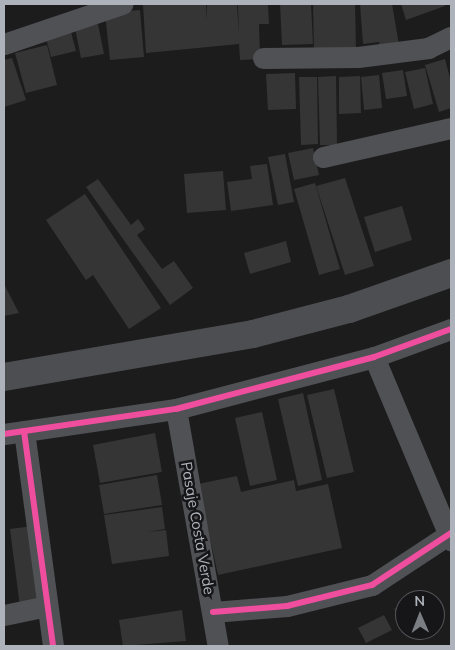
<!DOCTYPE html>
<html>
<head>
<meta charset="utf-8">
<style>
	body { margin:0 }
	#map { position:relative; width:455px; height:650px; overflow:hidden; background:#1c1c1c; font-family:Mulish,sans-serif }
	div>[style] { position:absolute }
	.building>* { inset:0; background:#353536 }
	.minor>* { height:21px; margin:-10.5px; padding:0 10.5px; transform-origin:10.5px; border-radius:10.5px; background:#505155 }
	.trunk>* { height:28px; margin:-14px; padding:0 14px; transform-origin:14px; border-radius:14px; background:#4d4e51 }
	.cycleway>* { height:6px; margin:-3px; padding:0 3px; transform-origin:3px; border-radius:3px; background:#ef4d9e }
	span { translate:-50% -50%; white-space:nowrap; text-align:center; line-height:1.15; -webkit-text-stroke:5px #161618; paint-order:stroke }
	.street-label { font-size:15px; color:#aeb3bb }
	.frame { position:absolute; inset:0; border:5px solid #aeb3bb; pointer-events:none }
	.north { position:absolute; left:395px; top:590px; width:50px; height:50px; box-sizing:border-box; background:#161618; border:1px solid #535559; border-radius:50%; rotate:359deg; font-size:14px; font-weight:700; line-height:20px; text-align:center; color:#aeb3bb }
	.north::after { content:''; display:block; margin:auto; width:18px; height:22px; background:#7b7e83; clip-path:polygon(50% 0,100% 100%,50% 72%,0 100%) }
</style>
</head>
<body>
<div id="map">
	<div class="building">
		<div style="clip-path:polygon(206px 4px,207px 20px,207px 4px,237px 4px,239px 36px,238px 4px,268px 4px,269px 24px,259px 24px,260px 59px,240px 60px,239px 44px,146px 53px,143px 5px)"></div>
		<div style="clip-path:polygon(280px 4px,311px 4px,313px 44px,282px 45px)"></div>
		<div style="clip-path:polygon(313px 4px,355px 4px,356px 50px,314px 50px)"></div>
		<div style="clip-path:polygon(360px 4px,392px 4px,399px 45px,380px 49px,379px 42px,363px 44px)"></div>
		<div style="clip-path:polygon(401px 4px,444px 4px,445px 6px,406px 20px)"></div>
		<div style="clip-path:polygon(140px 10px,144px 57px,110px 60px,105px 13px)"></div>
		<div style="clip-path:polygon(98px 24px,104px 54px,81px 58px,75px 28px)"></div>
		<div style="clip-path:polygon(71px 32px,76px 51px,51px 57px,46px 38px)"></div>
		<div style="clip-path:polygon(47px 45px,57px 85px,26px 93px,15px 53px)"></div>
		<div style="clip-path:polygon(12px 58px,26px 100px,4px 107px,4px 60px)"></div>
		<div style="clip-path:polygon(445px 59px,451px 82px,451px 108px,439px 112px,425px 65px)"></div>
		<div style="clip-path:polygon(425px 68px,433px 104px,414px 109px,405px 72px)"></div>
		<div style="clip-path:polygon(403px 70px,407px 96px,386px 99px,382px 73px)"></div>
		<div style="clip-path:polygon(295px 73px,296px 109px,268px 110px,266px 74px)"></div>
		<div style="clip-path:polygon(379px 75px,382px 108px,364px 110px,361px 77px)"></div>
		<div style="clip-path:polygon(336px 76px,337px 145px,320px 145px,318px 77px)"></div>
		<div style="clip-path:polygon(360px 76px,361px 113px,339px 114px,339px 77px)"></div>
		<div style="clip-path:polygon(299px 77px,317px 77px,318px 144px,301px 145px)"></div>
		<div style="clip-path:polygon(313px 148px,319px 175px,294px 180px,288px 153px)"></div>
		<div style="clip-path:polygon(285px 154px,294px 202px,278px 205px,268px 157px)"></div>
		<div style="clip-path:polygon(267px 164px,273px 205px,231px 211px,227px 182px,252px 179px,250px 166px)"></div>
		<div style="clip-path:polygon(223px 171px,226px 210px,187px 213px,184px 174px)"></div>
		<div style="clip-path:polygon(345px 178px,374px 266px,345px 275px,316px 186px)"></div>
		<div style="clip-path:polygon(98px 179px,131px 225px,138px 219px,145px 229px,137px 235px,162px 269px,174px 261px,193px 288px,170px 305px,86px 187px)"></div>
		<div style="clip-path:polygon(315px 183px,340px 269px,319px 275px,294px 189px)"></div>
		<div style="clip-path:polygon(85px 194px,161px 308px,129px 329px,93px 275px,86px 280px,46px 220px)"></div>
		<div style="clip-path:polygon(402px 206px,412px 240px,375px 252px,364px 217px)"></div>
		<div style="clip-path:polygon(286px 241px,291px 262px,250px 274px,244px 253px)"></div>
		<div style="clip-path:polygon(4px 284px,19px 313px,4px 316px)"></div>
		<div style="clip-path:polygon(334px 389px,354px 472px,327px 478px,307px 395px)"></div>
		<div style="clip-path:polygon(303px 393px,322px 480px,298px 486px,278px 399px)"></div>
		<div style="clip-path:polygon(262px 412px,277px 480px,250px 486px,235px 418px)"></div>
		<div style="clip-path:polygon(155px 433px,162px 472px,100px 483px,93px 445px)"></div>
		<div style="clip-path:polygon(157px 475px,162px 505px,104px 514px,99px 485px)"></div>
		<div style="clip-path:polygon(237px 476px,241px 492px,294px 480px,296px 491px,328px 484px,342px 548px,218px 575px,198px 484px)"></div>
		<div style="clip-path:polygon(162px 507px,165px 529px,147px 532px,166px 530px,169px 556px,112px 564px,104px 515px)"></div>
		<div style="clip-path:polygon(33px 526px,43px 604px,20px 607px,10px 529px)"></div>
		<div style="clip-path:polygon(405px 603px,405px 628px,394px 609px)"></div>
		<div style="clip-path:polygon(182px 610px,186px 641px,123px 646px,119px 620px)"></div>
		<div style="clip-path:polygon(384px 615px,392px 630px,366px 643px,358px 628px)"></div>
	</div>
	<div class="minor">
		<div style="left:4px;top:44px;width:125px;rotate:-18.7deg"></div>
		<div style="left:263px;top:58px;width:95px;rotate:-0.6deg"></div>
		<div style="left:358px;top:57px;width:71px;rotate:-7.3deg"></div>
		<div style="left:428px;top:48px;width:25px;rotate:-26deg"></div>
		<div style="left:323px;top:157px;width:131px;rotate:-12.8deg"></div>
		<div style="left:374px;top:357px;width:199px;rotate:67.2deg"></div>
		<div style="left:176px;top:409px;width:241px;rotate:80deg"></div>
		<div style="left:24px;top:431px;width:217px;rotate:82.3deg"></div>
		<div style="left:4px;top:434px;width:174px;rotate:-8.3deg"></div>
		<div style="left:176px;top:409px;width:205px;rotate:-14.7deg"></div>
		<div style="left:374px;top:357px;width:82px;rotate:-20deg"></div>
		<div style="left:213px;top:612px;width:74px;rotate:-4.6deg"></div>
		<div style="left:287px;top:606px;width:88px;rotate:-13.9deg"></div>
		<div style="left:372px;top:585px;width:95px;rotate:-33.4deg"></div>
		<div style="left:4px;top:615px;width:44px;rotate:-11.8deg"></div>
	</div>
	<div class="trunk">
		<div style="left:4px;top:377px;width:253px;rotate:-9.8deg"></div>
		<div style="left:253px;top:334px;width:99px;rotate:-14.6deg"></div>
		<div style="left:349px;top:309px;width:108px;rotate:-19.4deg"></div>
	</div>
	<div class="cycleway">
		<div style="left:24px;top:431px;width:217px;rotate:82.3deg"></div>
		<div style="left:4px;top:434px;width:174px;rotate:-8.3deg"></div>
		<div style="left:176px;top:409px;width:205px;rotate:-14.7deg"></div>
		<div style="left:374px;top:357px;width:82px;rotate:-20deg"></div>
		<div style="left:213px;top:612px;width:74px;rotate:-4.6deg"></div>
		<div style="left:287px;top:606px;width:88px;rotate:-13.9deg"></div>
		<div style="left:372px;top:585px;width:95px;rotate:-33.4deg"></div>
	</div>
	<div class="street-label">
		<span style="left:198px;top:528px;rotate:80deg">Pasaje Costa Verde</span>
	</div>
	<div class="frame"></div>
	<div class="north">N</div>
</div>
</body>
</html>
